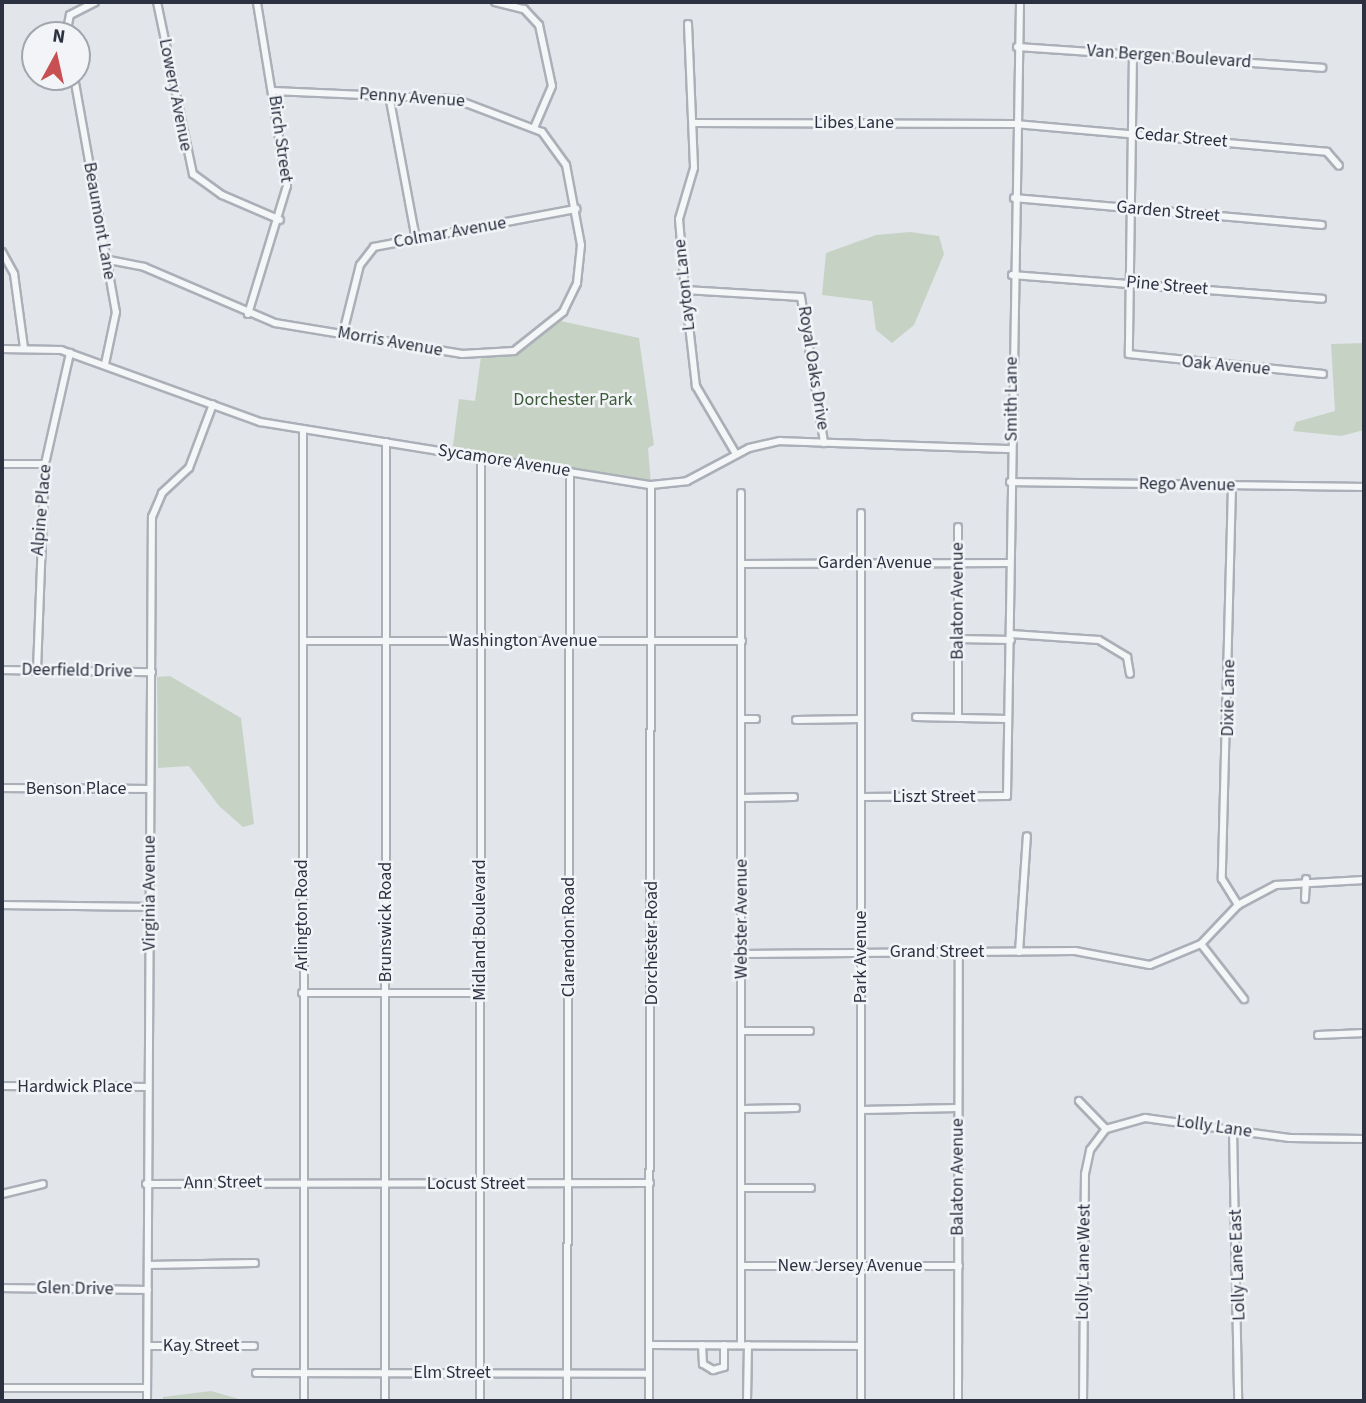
<!DOCTYPE html>
<html>
<head>
<meta charset="utf-8">
<style>
	body { margin:0 }
	#map { position:relative; width:1366px; height:1403px; overflow:hidden; background:#e2e5ea; font-family:"Source Sans 3",sans-serif }
	div>[style] { position:absolute }
	.green>* { inset:0; background:#c6d3c4 }
	.roads { filter:drop-shadow(2px 0 #abafb7) drop-shadow(-2px 0 #abafb7) drop-shadow(0 2px #abafb7) drop-shadow(0 -2px #abafb7) }
	.minor>* { height:6px; margin:-3px; padding:0 3px; transform-origin:3px; border-radius:3px; background:#f5f6f8 }
	span { translate:-50% -50%; white-space:nowrap; text-align:center; line-height:1.15; -webkit-text-stroke:5px #f2f4f7; paint-order:stroke }
	.street-label { font-size:18px; color:#2b3141 }
	.park-label { font-size:18px; color:#3c5c39 }
	.frame { position:absolute; inset:0; border:4px solid #2b3141; pointer-events:none }
	.north { position:absolute; left:21px; top:21px; width:70px; height:70px; box-sizing:border-box; background:#f2f4f7; border:2px solid #a2a6ae; border-radius:50%; rotate:8deg; font-size:19px; font-weight:700; line-height:28px; text-align:center; color:#2b3141 }
	.north::after { content:''; display:block; margin:auto; width:24px; height:32px; background:#c84f52; clip-path:polygon(50% 0,100% 100%,50% 72%,0 100%) }
</style>
</head>
<body>
<div id="map">
	<div class="green">
		<div style="clip-path:polygon(910px 232px,939px 236px,944px 254px,914px 325px,892px 343px,876px 330px,872px 301px,822px 295px,826px 253px,876px 235px)"></div>
		<div style="clip-path:polygon(556px 320px,639px 338px,654px 445px,648px 448px,651px 485px,452px 453px,459px 399px,475px 401px,481px 356px,514px 351px)"></div>
		<div style="clip-path:polygon(1364px 343px,1364px 430px,1341px 436px,1293px 431px,1296px 422px,1335px 411px,1331px 344px)"></div>
		<div style="clip-path:polygon(170px 676px,241px 718px,254px 824px,243px 827px,219px 806px,189px 766px,158px 768px,157px 677px)"></div>
		<div style="clip-path:polygon(211px 1391px,246px 1401px,163px 1401px,163px 1397px)"></div>
	</div>
	<div class="roads">
		<div class="minor">
			<div style="left:157px;top:2px;width:176px;rotate:78.2deg"></div>
			<div style="left:193px;top:174px;width:36px;rotate:36deg"></div>
			<div style="left:222px;top:195px;width:63px;rotate:23.3deg"></div>
			<div style="left:495px;top:2px;width:30px;rotate:14deg"></div>
			<div style="left:524px;top:9px;width:22px;rotate:47deg"></div>
			<div style="left:539px;top:25px;width:62px;rotate:78deg"></div>
			<div style="left:552px;top:86px;width:46px;rotate:113.2deg"></div>
			<div style="left:688px;top:24px;width:144px;rotate:87.6deg"></div>
			<div style="left:694px;top:168px;width:53px;rotate:106.4deg"></div>
			<div style="left:679px;top:219px;width:71px;rotate:85.2deg"></div>
			<div style="left:685px;top:290px;width:97px;rotate:83.5deg"></div>
			<div style="left:696px;top:386px;width:79px;rotate:59.5deg"></div>
			<div style="left:66px;top:35px;width:20px;rotate:-79deg"></div>
			<div style="left:70px;top:15px;width:28px;rotate:-27deg"></div>
			<div style="left:1017px;top:47px;width:306px;rotate:3.9deg"></div>
			<div style="left:1133px;top:54px;width:300px;rotate:90.8deg"></div>
			<div style="left:1129px;top:354px;width:195px;rotate:5.9deg"></div>
			<div style="left:74px;top:77px;width:239px;rotate:79.9deg"></div>
			<div style="left:116px;top:312px;width:53px;rotate:101.9deg"></div>
			<div style="left:389px;top:95px;width:147px;rotate:79.4deg"></div>
			<div style="left:693px;top:123px;width:322px;rotate:0.2deg"></div>
			<div style="left:1015px;top:124px;width:313px;rotate:5.1deg"></div>
			<div style="left:1327px;top:152px;width:18px;rotate:49deg"></div>
			<div style="left:1014px;top:198px;width:309px;rotate:5deg"></div>
			<div style="left:2px;top:252px;width:25px;rotate:61deg"></div>
			<div style="left:14px;top:274px;width:75px;rotate:82.3deg"></div>
			<div style="left:109px;top:260px;width:36px;rotate:11deg"></div>
			<div style="left:144px;top:267px;width:142px;rotate:23.1deg"></div>
			<div style="left:275px;top:323px;width:190px;rotate:9.4deg"></div>
			<div style="left:462px;top:354px;width:52px;rotate:-3.3deg"></div>
			<div style="left:514px;top:351px;width:63px;rotate:-38.5deg"></div>
			<div style="left:563px;top:312px;width:32px;rotate:-64deg"></div>
			<div style="left:577px;top:283px;width:38px;rotate:-84deg"></div>
			<div style="left:581px;top:245px;width:81px;rotate:-100.6deg"></div>
			<div style="left:566px;top:165px;width:41px;rotate:-126deg"></div>
			<div style="left:542px;top:132px;width:93px;rotate:-159.2deg"></div>
			<div style="left:455px;top:99px;width:182px;rotate:-177.5deg"></div>
			<div style="left:1012px;top:275px;width:311px;rotate:4.4deg"></div>
			<div style="left:685px;top:290px;width:116px;rotate:3.5deg"></div>
			<div style="left:801px;top:297px;width:148px;rotate:81deg"></div>
			<div style="left:248px;top:314px;width:134px;rotate:-73.1deg"></div>
			<div style="left:287px;top:186px;width:186px;rotate:-99.3deg"></div>
			<div style="left:343px;top:333px;width:70px;rotate:-76deg"></div>
			<div style="left:360px;top:265px;width:23px;rotate:-52deg"></div>
			<div style="left:374px;top:247px;width:206px;rotate:-10.7deg"></div>
			<div style="left:2px;top:349px;width:59px;rotate:1deg"></div>
			<div style="left:61px;top:350px;width:212px;rotate:19.9deg"></div>
			<div style="left:260px;top:422px;width:396px;rotate:9.2deg"></div>
			<div style="left:651px;top:485px;width:36px;rotate:-6deg"></div>
			<div style="left:687px;top:481px;width:70px;rotate:-28deg"></div>
			<div style="left:749px;top:448px;width:32px;rotate:-13deg"></div>
			<div style="left:780px;top:441px;width:231px;rotate:2deg"></div>
			<div style="left:303px;top:429px;width:972px;rotate:89.94deg"></div>
			<div style="left:2px;top:464px;width:43px"></div>
			<div style="left:1010px;top:482px;width:354px;rotate:0.8deg"></div>
			<div style="left:1232px;top:486px;width:393px;rotate:91.5deg"></div>
			<div style="left:1222px;top:879px;width:31px;rotate:58deg"></div>
			<div style="left:741px;top:493px;width:852px;rotate:90deg"></div>
			<div style="left:861px;top:513px;width:888px;rotate:90deg"></div>
			<div style="left:742px;top:564px;width:267px;rotate:-0.2deg"></div>
			<div style="left:1011px;top:634px;width:88px;rotate:3.9deg"></div>
			<div style="left:1099px;top:640px;width:33px;rotate:31deg"></div>
			<div style="left:1127px;top:657px;width:17px;rotate:80deg"></div>
			<div style="left:958px;top:639px;width:53px;rotate:1.1deg"></div>
			<div style="left:303px;top:641px;width:439px"></div>
			<div style="left:2px;top:670px;width:150px;rotate:0.8deg"></div>
			<div style="left:37px;top:670px;width:206px;rotate:-87.8deg"></div>
			<div style="left:45px;top:464px;width:114px;rotate:-77.3deg"></div>
			<div style="left:916px;top:717px;width:91px;rotate:1.3deg"></div>
			<div style="left:958px;top:718px;width:191px;rotate:-90deg"></div>
			<div style="left:742px;top:719px;width:14px"></div>
			<div style="left:796px;top:720px;width:65px;rotate:-0.9deg"></div>
			<div style="left:2px;top:788px;width:148px;rotate:0.4deg"></div>
			<div style="left:861px;top:797px;width:146px;rotate:-0.4deg"></div>
			<div style="left:1007px;top:796px;width:794px;rotate:-89.06deg"></div>
			<div style="left:742px;top:798px;width:52px;rotate:-1.1deg"></div>
			<div style="left:1305px;top:899px;width:20px;rotate:-87deg"></div>
			<div style="left:2px;top:905px;width:148px;rotate:0.8deg"></div>
			<div style="left:1201px;top:944px;width:70px;rotate:52deg"></div>
			<div style="left:1019px;top:952px;width:116px;rotate:-86.1deg"></div>
			<div style="left:742px;top:954px;width:333px;rotate:-0.5deg"></div>
			<div style="left:1075px;top:951px;width:76px;rotate:10.6deg"></div>
			<div style="left:1150px;top:965px;width:55px;rotate:-22.4deg"></div>
			<div style="left:1201px;top:944px;width:54px;rotate:-46.5deg"></div>
			<div style="left:1238px;top:905px;width:43px;rotate:-27.8deg"></div>
			<div style="left:1276px;top:885px;width:88px;rotate:-3.3deg"></div>
			<div style="left:302px;top:993px;width:178px"></div>
			<div style="left:743px;top:1031px;width:67px"></div>
			<div style="left:1318px;top:1035px;width:46px;rotate:-2.5deg"></div>
			<div style="left:2px;top:1086px;width:146px;rotate:0.4deg"></div>
			<div style="left:1079px;top:1101px;width:39px;rotate:46deg"></div>
			<div style="left:743px;top:1109px;width:53px;rotate:-1.1deg"></div>
			<div style="left:861px;top:1110px;width:97px;rotate:-1.2deg"></div>
			<div style="left:1233px;top:1130px;width:271px;rotate:88.9deg"></div>
			<div style="left:146px;top:1184px;width:504px;rotate:-0.11deg"></div>
			<div style="left:742px;top:1188px;width:69px"></div>
			<div style="left:2px;top:1194px;width:42px;rotate:-13.7deg"></div>
			<div style="left:148px;top:1265px;width:107px;rotate:-1.1deg"></div>
			<div style="left:742px;top:1266px;width:217px"></div>
			<div style="left:2px;top:1288px;width:146px;rotate:0.8deg"></div>
			<div style="left:650px;top:1345px;width:211px;rotate:0.3deg"></div>
			<div style="left:702px;top:1345px;width:19px;rotate:87deg"></div>
			<div style="left:703px;top:1364px;width:12px;rotate:31deg"></div>
			<div style="left:713px;top:1370px;width:11px;rotate:-15deg"></div>
			<div style="left:724px;top:1367px;width:22px;rotate:-90deg"></div>
			<div style="left:148px;top:1346px;width:106px"></div>
			<div style="left:256px;top:1373px;width:393px;rotate:0.1deg"></div>
			<div style="left:2px;top:1388px;width:145px"></div>
			<div style="left:147px;top:1401px;width:884px;rotate:-89.68deg"></div>
			<div style="left:152px;top:517px;width:26px;rotate:-67deg"></div>
			<div style="left:162px;top:493px;width:37px;rotate:-43deg"></div>
			<div style="left:189px;top:468px;width:68px;rotate:-69.4deg"></div>
			<div style="left:385px;top:1401px;width:959px;rotate:-89.94deg"></div>
			<div style="left:480px;top:1401px;width:943px;rotate:-89.94deg"></div>
			<div style="left:567px;top:1401px;width:929px;rotate:-89.81deg"></div>
			<div style="left:649px;top:1401px;width:916px;rotate:-89.87deg"></div>
			<div style="left:747px;top:1401px;width:56px;rotate:-89deg"></div>
			<div style="left:958px;top:1401px;width:448px;rotate:-89.9deg"></div>
			<div style="left:1083px;top:1401px;width:227px;rotate:-89.5deg"></div>
			<div style="left:1085px;top:1174px;width:25px;rotate:-78deg"></div>
			<div style="left:1090px;top:1150px;width:26px;rotate:-53deg"></div>
			<div style="left:1106px;top:1129px;width:41px;rotate:-15.8deg"></div>
			<div style="left:1145px;top:1118px;width:146px;rotate:7.9deg"></div>
			<div style="left:1290px;top:1138px;width:74px;rotate:0.8deg"></div>
		</div>
	</div>
	<div class="street-label">
		<span style="left:1169px;top:57px;rotate:4deg">Van Bergen Boulevard</span>
		<span style="left:175px;top:95px;rotate:79deg">Lowery Avenue</span>
		<span style="left:412px;top:98px;rotate:4deg">Penny Avenue</span>
		<span style="left:854px;top:123px">Libes Lane</span>
		<span style="left:1181px;top:138px;rotate:5deg">Cedar Street</span>
		<span style="left:280px;top:139px;rotate:82deg">Birch Street</span>
		<span style="left:1168px;top:212px;rotate:5deg">Garden Street</span>
		<span style="left:99px;top:221px;rotate:80deg">Beaumont Lane</span>
		<span style="left:450px;top:233px;rotate:-10deg">Colmar Avenue</span>
		<span style="left:685px;top:285px;rotate:-96deg">Layton Lane</span>
		<span style="left:1167px;top:286px;rotate:5deg">Pine Street</span>
		<span style="left:390px;top:342px;rotate:10deg">Morris Avenue</span>
		<span style="left:1226px;top:366px;rotate:5deg">Oak Avenue</span>
		<span style="left:813px;top:368px;rotate:81deg">Royal Oaks Drive</span>
		<span style="left:1012px;top:399px;rotate:-90deg">Smith Lane</span>
		<span style="left:504px;top:461px;rotate:9deg">Sycamore Avenue</span>
		<span style="left:1187px;top:485px;rotate:1deg">Rego Avenue</span>
		<span style="left:42px;top:510px;rotate:-85deg">Alpine Place</span>
		<span style="left:875px;top:563px">Garden Avenue</span>
		<span style="left:958px;top:601px;rotate:-90deg">Balaton Avenue</span>
		<span style="left:523px;top:641px">Washington Avenue</span>
		<span style="left:77px;top:671px;rotate:1deg">Deerfield Drive</span>
		<span style="left:1229px;top:698px;rotate:-89deg">Dixie Lane</span>
		<span style="left:76px;top:789px">Benson Place</span>
		<span style="left:934px;top:797px">Liszt Street</span>
		<span style="left:150px;top:893px;rotate:-90deg">Virginia Avenue</span>
		<span style="left:302px;top:915px;rotate:-90deg">Arlington Road</span>
		<span style="left:742px;top:919px;rotate:-90deg">Webster Avenue</span>
		<span style="left:386px;top:922px;rotate:-90deg">Brunswick Road</span>
		<span style="left:480px;top:930px;rotate:-90deg">Midland Boulevard</span>
		<span style="left:569px;top:937px;rotate:-90deg">Clarendon Road</span>
		<span style="left:652px;top:943px;rotate:-90deg">Dorchester Road</span>
		<span style="left:937px;top:952px">Grand Street</span>
		<span style="left:861px;top:957px;rotate:-90deg">Park Avenue</span>
		<span style="left:75px;top:1087px">Hardwick Place</span>
		<span style="left:1214px;top:1127px;rotate:8deg">Lolly Lane</span>
		<span style="left:958px;top:1177px;rotate:-90deg">Balaton Avenue</span>
		<span style="left:223px;top:1183px;rotate:-1deg">Ann Street</span>
		<span style="left:476px;top:1184px">Locust Street</span>
		<span style="left:1084px;top:1262px;rotate:-89deg">Lolly Lane West</span>
		<span style="left:1238px;top:1265px;rotate:-92deg">Lolly Lane East</span>
		<span style="left:850px;top:1266px">New Jersey Avenue</span>
		<span style="left:75px;top:1289px;rotate:1deg">Glen Drive</span>
		<span style="left:201px;top:1346px">Kay Street</span>
		<span style="left:452px;top:1373px">Elm Street</span>
	</div>
	<div class="park-label">
		<span style="left:573px;top:400px">Dorchester Park</span>
	</div>
	<div class="frame"></div>
	<div class="north">N</div>
</div>
</body>
</html>
